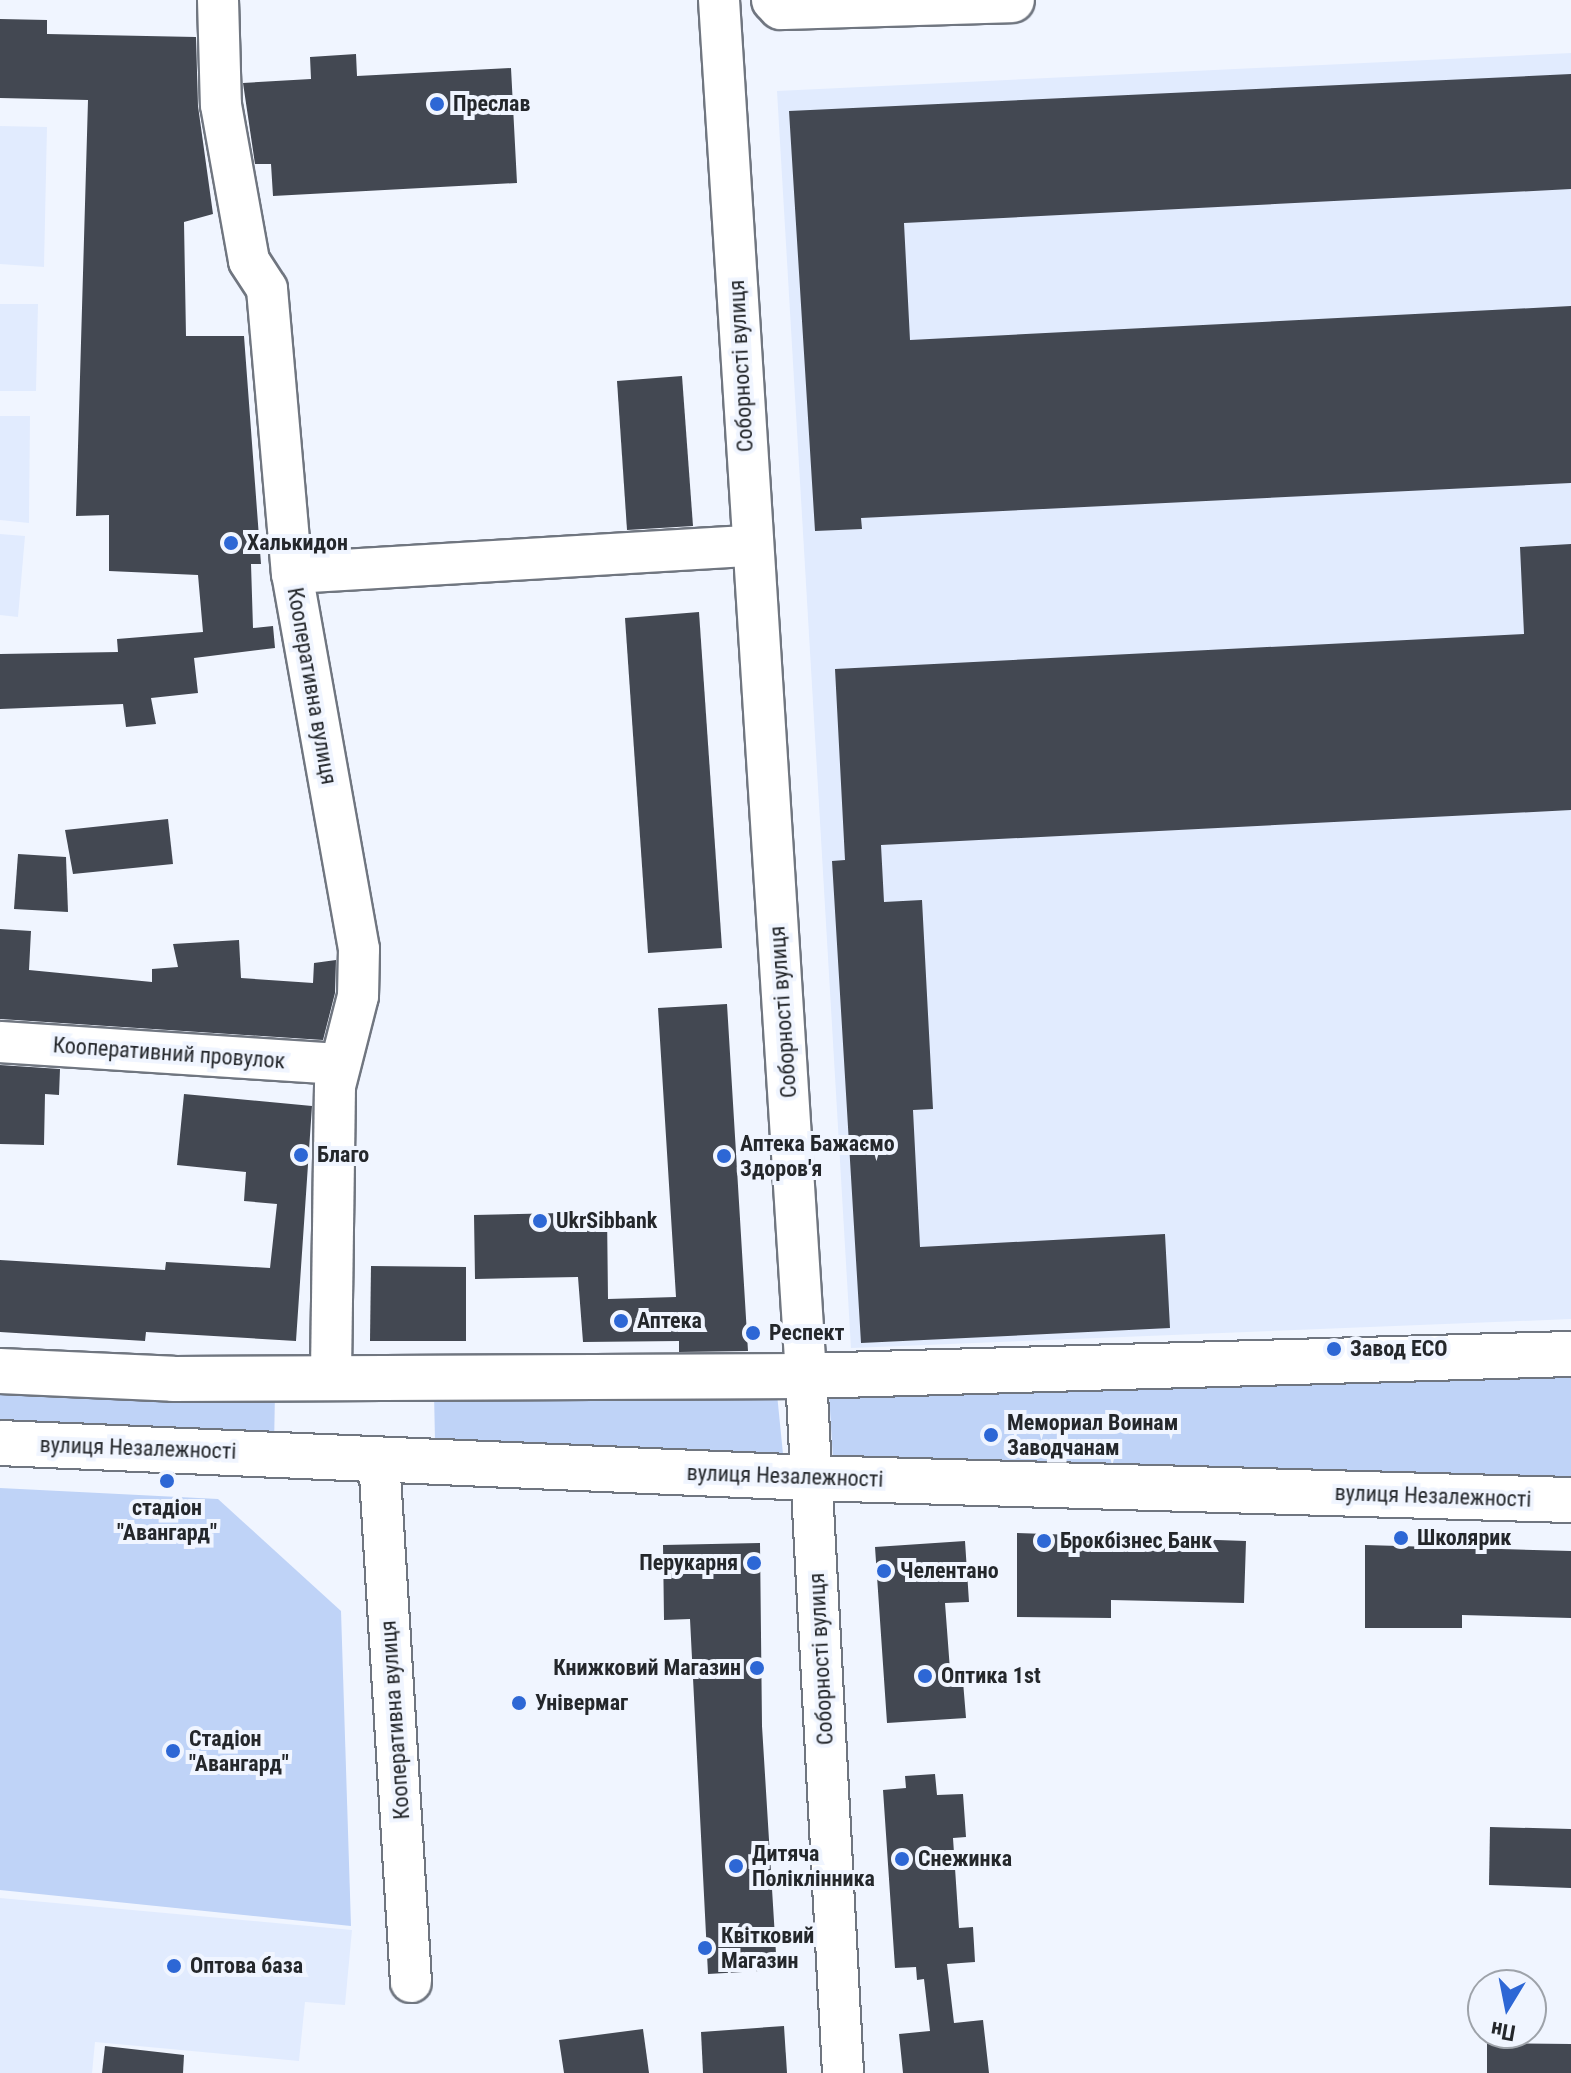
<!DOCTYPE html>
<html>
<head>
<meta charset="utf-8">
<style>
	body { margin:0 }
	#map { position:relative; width:1571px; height:2073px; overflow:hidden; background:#f0f5ff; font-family:"Roboto Condensed",sans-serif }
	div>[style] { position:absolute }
	.built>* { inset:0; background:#e1ebfe }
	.green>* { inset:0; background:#bfd3f7 }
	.building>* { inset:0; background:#434852 }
	.roads { filter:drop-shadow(2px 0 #707680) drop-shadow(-2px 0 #707680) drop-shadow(0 2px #707680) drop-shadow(0 -2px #707680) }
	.street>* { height:40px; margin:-20px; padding:0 20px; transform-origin:20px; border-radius:20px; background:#fff }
	.secondary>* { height:44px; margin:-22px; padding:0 22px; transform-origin:22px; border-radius:22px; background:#fff }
	.dots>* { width:22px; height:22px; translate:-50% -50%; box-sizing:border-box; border:4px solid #f0f5ff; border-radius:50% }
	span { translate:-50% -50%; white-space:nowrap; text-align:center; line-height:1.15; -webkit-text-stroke:8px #f0f5ff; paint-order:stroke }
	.poi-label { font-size:22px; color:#24272b; font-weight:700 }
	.left { translate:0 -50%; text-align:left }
	.right { translate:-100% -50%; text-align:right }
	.street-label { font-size:22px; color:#24272b }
	.north { position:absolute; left:1467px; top:1969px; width:80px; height:80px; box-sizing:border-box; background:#f0f5ff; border:2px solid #9ea3aa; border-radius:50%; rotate:190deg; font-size:22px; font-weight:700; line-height:32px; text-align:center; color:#24272b }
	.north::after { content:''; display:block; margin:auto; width:28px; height:36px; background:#2d67d5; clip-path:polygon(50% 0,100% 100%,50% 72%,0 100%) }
</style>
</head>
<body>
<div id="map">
	<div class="built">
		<div style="clip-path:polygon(1571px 53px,1571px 1319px,851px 1348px,777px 91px)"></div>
		<div style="clip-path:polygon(0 126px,47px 127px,44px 267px,0 264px)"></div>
		<div style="clip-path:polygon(0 304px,38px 304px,36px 391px,0 391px)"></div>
		<div style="clip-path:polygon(0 416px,30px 416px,29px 523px,0 520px)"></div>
		<div style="clip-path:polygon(0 534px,25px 536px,18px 617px,0 615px)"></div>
		<div style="clip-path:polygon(0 1898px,352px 1930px,345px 2005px,305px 2002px,299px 2061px,95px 2042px,92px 2073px,0 2073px)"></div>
	</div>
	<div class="green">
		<div style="clip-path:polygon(1571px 1365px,1571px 1488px,833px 1459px,829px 1394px)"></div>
		<div style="clip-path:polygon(0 1382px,275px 1392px,274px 1447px,0 1435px)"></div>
		<div style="clip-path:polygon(434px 1393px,777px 1394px,783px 1454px,435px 1441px)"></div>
		<div style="clip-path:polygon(0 1488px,218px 1499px,341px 1611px,351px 1926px,0 1890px)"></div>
	</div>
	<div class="building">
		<div style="clip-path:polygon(0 19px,47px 20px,47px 34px,196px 37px,198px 106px,213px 214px,184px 222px,186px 336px,244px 336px,261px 564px,251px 564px,253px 628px,273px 626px,275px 648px,194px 658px,198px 693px,151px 698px,156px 724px,126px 727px,123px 704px,0 709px,0 654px,118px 652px,117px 639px,203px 632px,198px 575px,109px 571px,109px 515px,76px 516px,88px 100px,0 98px)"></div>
		<div style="clip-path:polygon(356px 54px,357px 76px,511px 68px,517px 183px,273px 196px,271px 164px,255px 164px,243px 83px,311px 79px,310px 57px)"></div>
		<div style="clip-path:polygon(1571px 74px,1571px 189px,904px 223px,910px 340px,1571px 306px,1571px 483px,861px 518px,862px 529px,815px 531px,789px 111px)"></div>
		<div style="clip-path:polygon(682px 376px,693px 526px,627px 530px,617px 381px)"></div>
		<div style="clip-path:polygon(1571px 544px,1571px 810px,881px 845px,884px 902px,922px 900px,933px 1109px,913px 1110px,920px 1247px,1165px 1234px,1170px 1328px,861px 1343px,832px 861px,845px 860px,835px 669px,1524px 634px,1520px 547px)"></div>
		<div style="clip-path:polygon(699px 612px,722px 948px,648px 953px,625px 618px)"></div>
		<div style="clip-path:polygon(168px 819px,173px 864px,73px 874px,65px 830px)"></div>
		<div style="clip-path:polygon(18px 854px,66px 857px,68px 912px,14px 909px)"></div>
		<div style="clip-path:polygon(0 929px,31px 931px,29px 970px,152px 982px,152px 969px,178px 967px,173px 944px,239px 940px,241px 978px,313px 983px,314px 963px,336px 960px,335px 993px,323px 1040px,0 1019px)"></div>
		<div style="clip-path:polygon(727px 1004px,748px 1351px,679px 1352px,679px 1341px,583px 1342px,578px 1277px,475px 1279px,474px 1215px,607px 1212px,608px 1299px,676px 1297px,658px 1008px)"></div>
		<div style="clip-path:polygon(0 1065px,60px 1069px,59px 1095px,45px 1094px,44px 1145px,0 1144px)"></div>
		<div style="clip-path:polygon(184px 1094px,312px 1106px,296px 1341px,146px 1332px,145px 1341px,0 1332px,0 1260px,165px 1270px,166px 1262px,270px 1268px,277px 1204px,244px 1201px,246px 1172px,177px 1165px)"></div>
		<div style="clip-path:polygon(371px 1266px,466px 1267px,466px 1341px,370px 1341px)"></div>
		<div style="clip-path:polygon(1017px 1533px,1246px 1541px,1244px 1603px,1111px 1600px,1111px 1618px,1017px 1617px)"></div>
		<div style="clip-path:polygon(965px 1541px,969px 1602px,945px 1603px,950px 1670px,962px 1669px,966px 1718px,887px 1723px,875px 1547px)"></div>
		<div style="clip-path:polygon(760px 1543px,762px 1726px,777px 1970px,708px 1974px,690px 1619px,664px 1620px,663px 1545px)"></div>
		<div style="clip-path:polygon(1365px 1545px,1571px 1551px,1571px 1618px,1462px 1615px,1462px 1628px,1365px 1628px)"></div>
		<div style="clip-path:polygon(935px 1774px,937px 1795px,963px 1794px,966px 1837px,953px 1838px,959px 1928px,973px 1927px,975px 1962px,947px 1964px,954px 2023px,983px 2020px,989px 2073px,903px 2073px,899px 2034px,930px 2031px,924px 1979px,917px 1980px,916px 1967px,895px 1968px,883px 1790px,906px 1788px,905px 1776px)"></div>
		<div style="clip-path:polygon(1490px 1827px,1571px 1829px,1571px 1888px,1489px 1885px)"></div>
		<div style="clip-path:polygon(784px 2026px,787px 2073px,703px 2073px,701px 2032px)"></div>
		<div style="clip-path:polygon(643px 2029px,649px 2073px,564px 2073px,559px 2040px)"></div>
		<div style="clip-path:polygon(1487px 2043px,1571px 2044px,1571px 2073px,1487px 2073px)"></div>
		<div style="clip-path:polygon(105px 2046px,184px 2055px,183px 2073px,102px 2073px)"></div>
	</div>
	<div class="roads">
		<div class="street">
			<div style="left:218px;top:0;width:105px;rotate:88.4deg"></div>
			<div style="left:221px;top:105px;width:158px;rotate:79.8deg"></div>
			<div style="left:249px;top:261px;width:33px;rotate:57deg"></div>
			<div style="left:267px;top:289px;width:285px;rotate:85deg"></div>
			<div style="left:292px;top:573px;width:382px;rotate:79.9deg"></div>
			<div style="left:359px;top:949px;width:47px;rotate:91.2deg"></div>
			<div style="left:358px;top:996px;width:93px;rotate:104.3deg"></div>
			<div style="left:335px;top:1086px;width:290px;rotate:90.8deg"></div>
			<div style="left:719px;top:0;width:1379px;rotate:86.38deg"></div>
			<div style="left:806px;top:1376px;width:698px;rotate:86.96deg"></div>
			<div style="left:292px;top:573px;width:460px;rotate:-3.4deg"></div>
			<div style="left:0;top:1042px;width:339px;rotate:3.7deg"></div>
			<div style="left:379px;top:1459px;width:524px;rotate:86.5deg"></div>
		</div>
		<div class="secondary">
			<div style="left:774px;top:0;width:10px;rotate:45deg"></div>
			<div style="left:781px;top:7px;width:231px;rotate:-1.7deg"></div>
			<div style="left:0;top:1371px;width:173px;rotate:2.6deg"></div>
			<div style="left:173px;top:1379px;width:633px;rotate:-0.27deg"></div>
			<div style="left:806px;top:1376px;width:765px;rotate:-1.65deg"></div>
			<div style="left:0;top:1443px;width:811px;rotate:2.47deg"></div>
			<div style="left:810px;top:1478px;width:761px;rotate:1.66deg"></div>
		</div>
	</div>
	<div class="dots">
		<div style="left:437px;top:104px;background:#2d67d5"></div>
		<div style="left:231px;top:543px;background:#2d67d5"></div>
		<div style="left:301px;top:1155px;background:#2d67d5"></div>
		<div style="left:724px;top:1156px;background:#2d67d5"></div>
		<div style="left:540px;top:1221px;background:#2d67d5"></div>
		<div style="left:621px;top:1321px;background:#2d67d5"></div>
		<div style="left:753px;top:1333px;background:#2d67d5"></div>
		<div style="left:1334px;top:1349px;background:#2d67d5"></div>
		<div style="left:991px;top:1435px;background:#2d67d5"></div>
		<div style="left:167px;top:1481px;background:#2d67d5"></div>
		<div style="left:1401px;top:1538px;background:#2d67d5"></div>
		<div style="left:1044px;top:1541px;background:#2d67d5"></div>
		<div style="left:754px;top:1563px;background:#2d67d5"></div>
		<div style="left:884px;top:1571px;background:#2d67d5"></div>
		<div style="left:757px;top:1668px;background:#2d67d5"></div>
		<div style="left:925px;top:1676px;background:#2d67d5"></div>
		<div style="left:519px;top:1703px;background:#2d67d5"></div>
		<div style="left:173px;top:1751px;background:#2d67d5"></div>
		<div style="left:902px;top:1859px;background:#2d67d5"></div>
		<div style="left:736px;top:1866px;background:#2d67d5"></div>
		<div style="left:705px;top:1948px;background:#2d67d5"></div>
		<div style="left:174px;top:1966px;background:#2d67d5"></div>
	</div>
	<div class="poi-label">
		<span class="left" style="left:453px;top:104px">Преслав</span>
		<span class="left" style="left:247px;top:543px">Халькидон</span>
		<span class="left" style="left:740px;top:1156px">Аптека Бажаємо<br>Здоров'я</span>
		<span class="left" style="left:317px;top:1155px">Благо</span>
		<span class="left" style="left:556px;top:1221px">UkrSibbank</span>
		<span class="left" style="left:637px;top:1321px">Аптека</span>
		<span class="left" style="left:769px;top:1333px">Респект</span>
		<span class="left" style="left:1350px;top:1349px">Завод ЕСО</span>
		<span class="left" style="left:1007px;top:1435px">Мемориал Воинам<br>Заводчанам</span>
		<span style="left:167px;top:1520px">стадіон<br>"Авангард"</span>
		<span class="left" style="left:1417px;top:1538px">Школярик</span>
		<span class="left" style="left:1060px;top:1541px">Брокбізнес Банк</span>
		<span class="right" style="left:738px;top:1563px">Перукарня</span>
		<span class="left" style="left:900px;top:1571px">Челентано</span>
		<span class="right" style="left:741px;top:1668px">Книжковий Магазин</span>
		<span class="left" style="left:941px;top:1676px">Оптика 1st</span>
		<span class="left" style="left:535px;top:1703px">Універмаг</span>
		<span class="left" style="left:189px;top:1751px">Стадіон<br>"Авангард"</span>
		<span class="left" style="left:752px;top:1866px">Дитяча<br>Поліклінника</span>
		<span class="left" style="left:918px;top:1859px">Снежинка</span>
		<span class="left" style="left:721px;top:1948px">Квітковий<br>Магазин</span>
		<span class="left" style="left:190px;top:1966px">Оптова база</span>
	</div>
	<div class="street-label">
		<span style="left:741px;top:366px;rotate:-93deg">Соборності вулиця</span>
		<span style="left:312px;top:686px;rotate:80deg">Кооперативна вулиця</span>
		<span style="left:783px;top:1012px;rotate:-94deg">Соборності вулиця</span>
		<span style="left:169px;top:1053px;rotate:4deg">Кооперативний провулок</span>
		<span style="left:138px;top:1448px;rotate:2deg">вулиця Незалежності</span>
		<span style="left:785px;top:1476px;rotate:2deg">вулиця Незалежності</span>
		<span style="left:1433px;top:1496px;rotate:2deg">вулиця Незалежності</span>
		<span style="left:821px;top:1659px;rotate:-93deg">Соборності вулиця</span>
		<span style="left:395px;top:1720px;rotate:-94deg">Кооперативна вулиця</span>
	</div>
	<div class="north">Пн</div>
</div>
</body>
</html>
